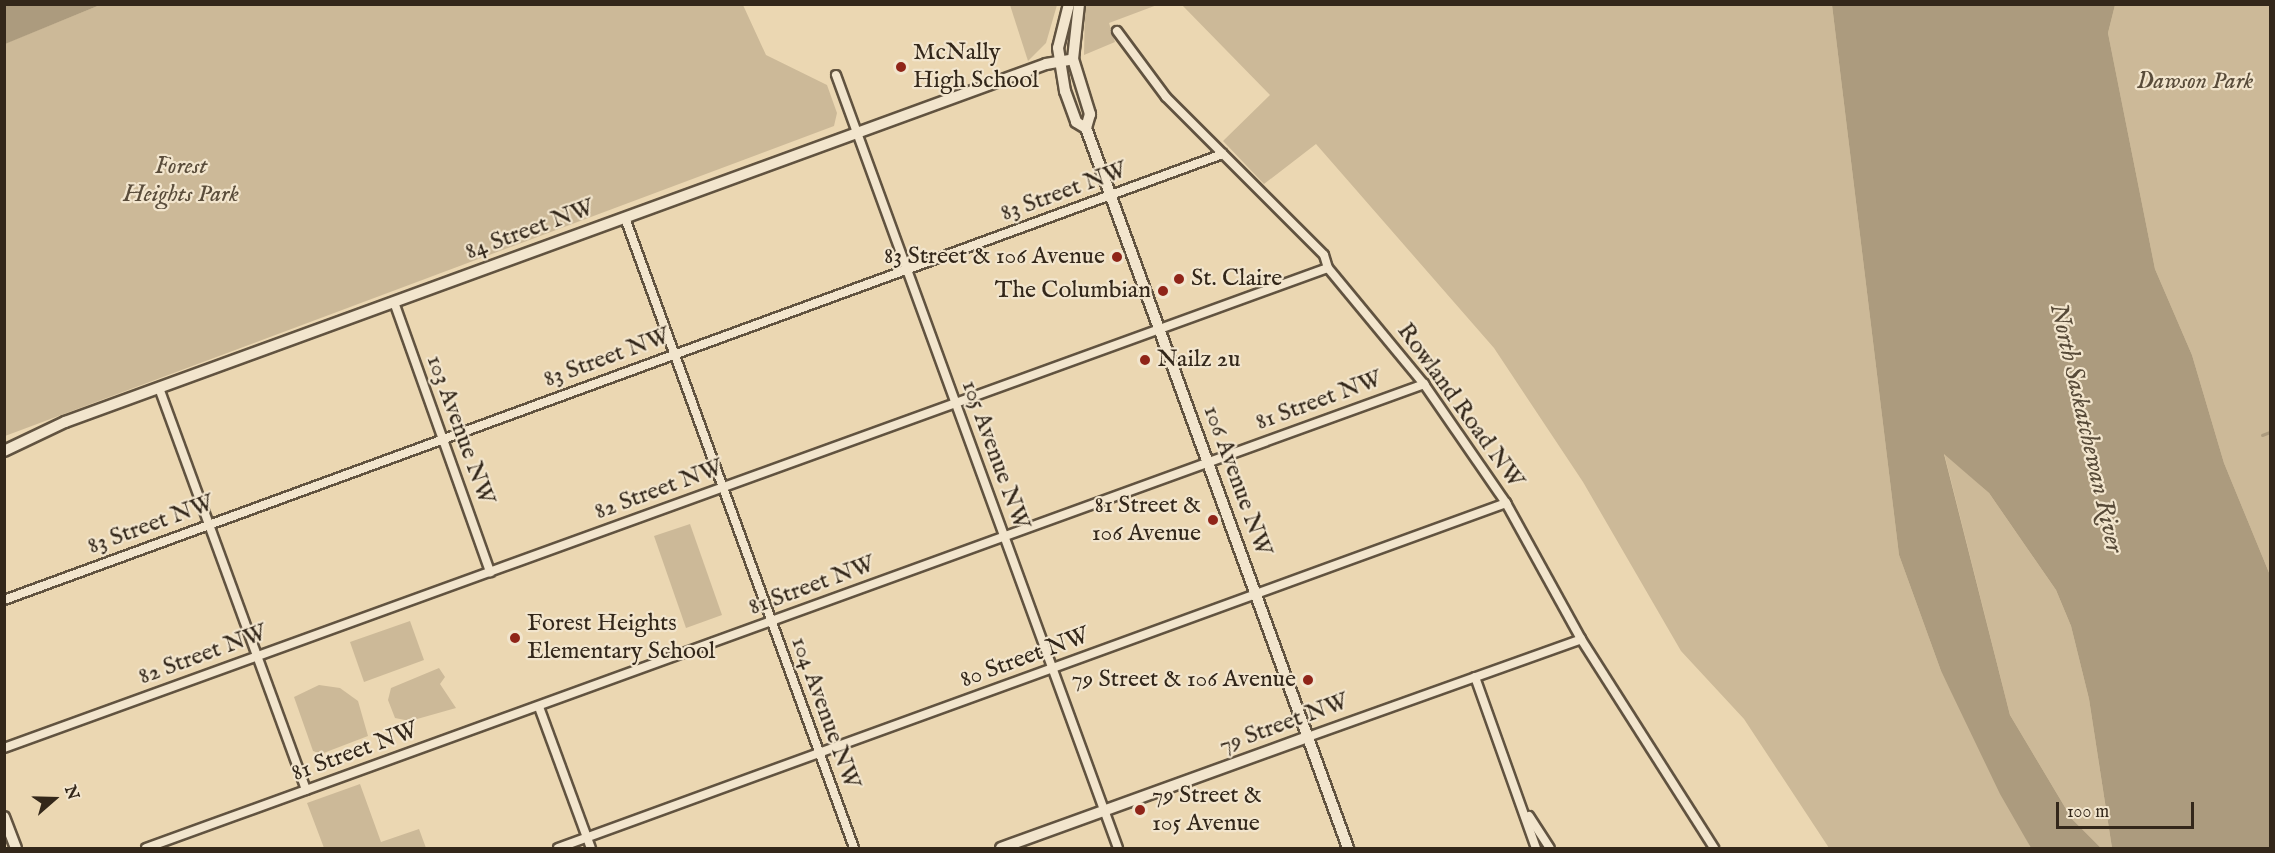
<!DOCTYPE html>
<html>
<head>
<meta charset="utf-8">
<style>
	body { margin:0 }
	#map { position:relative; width:2275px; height:853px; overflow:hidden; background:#ebd7b2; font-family:"IM FELL English",serif }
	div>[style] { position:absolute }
	.green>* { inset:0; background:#ccb998 }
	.water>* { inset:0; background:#ac9b7e }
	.stream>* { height:3px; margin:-1.5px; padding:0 1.5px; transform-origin:1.5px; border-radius:1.5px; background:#ac9b7e }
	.roads { filter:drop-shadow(2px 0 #615340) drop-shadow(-2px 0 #615340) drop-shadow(0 2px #615340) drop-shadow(0 -2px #615340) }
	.minor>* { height:8px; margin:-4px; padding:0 4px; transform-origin:4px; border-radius:4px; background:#f2e5cd }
	.tertiary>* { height:10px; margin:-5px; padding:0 5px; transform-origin:5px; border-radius:5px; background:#f2e5cd }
	.secondary>* { height:10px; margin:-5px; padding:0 5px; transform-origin:5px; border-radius:5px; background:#f2e5cd }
	.dots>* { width:16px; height:16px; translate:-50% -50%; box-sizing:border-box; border:3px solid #f2e5cd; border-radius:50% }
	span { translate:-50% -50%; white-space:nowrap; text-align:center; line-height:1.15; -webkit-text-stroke:4.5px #f2e5cd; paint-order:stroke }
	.poi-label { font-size:24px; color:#33271a }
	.left { translate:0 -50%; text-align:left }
	.right { translate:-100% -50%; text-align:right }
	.park-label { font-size:24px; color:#594c3a; font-style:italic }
	.street-label { font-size:24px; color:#33271a }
	.water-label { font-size:26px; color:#574a38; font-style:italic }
	.frame { position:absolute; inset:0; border:6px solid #33271a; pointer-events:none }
	.north { position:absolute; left:24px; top:769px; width:60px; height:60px; -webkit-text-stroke:4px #f2e5cd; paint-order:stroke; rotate:70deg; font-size:16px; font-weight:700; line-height:24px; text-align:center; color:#33271a }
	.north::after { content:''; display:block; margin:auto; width:21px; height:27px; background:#33271a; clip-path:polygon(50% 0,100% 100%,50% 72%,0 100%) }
	.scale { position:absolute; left:2056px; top:802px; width:138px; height:27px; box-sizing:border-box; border:3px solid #33271a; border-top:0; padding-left:8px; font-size:18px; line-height:21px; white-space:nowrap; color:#33271a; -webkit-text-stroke:4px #f2e5cd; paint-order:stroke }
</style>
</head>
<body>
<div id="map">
	<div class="green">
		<div style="clip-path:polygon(100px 5px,743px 5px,766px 55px,827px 85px,837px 113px,834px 126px,5px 436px,4px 44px)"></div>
		<div style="clip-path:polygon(1010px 5px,1057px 5px,1046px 43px,1028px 61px)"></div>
		<div style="clip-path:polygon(1085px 5px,1157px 5px,1109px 23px,1115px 42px,1084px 55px)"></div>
		<div style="clip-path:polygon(1182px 5px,1832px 5px,1899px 555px,1941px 671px,2031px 848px,1829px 848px,1744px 719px,1681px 651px,1583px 482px,1494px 348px,1316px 144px,1264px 184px,1223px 141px,1270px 95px)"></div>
		<div style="clip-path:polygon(2115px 5px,2270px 5px,2270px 575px,2224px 463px,2192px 355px,2155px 269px,2108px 33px)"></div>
		<div style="clip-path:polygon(1944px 453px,1989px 493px,2056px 590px,2071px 626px,2089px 699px,2112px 848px,2101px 848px,2072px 819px,2010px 715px)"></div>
		<div style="clip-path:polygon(690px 524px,722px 615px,686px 628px,654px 536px)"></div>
		<div style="clip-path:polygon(410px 621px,424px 660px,364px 682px,350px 642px)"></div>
		<div style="clip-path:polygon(439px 668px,445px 677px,440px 684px,456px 708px,410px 721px,395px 718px,388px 700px,391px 688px)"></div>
		<div style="clip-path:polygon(319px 685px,340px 688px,358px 701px,368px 736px,321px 754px,313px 751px,294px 697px)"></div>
		<div style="clip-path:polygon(360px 784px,381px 842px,419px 829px,426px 848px,324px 848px,307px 803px)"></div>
	</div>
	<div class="water">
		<div style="clip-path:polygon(5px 4px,100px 4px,100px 5px,5px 44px)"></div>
		<div style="clip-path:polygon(1832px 5px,2115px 5px,2108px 33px,2155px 269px,2192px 355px,2224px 463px,2270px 575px,2270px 848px,2112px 848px,2089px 699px,2071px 626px,2056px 590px,1989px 493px,1944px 454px,2010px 715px,2072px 819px,2101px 848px,2031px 848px,2000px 794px,1941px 671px,1899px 555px)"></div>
	</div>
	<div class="stream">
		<div style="left:2262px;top:435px;width:9px;rotate:-21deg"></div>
	</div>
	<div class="roads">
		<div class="minor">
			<div style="left:1117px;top:31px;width:82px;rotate:53.4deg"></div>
			<div style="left:1166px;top:97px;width:223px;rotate:45deg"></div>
			<div style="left:1324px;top:255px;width:14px;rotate:73deg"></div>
			<div style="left:1328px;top:268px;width:151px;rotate:50.4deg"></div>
			<div style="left:1424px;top:384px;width:145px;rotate:55.4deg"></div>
			<div style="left:1506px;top:503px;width:155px;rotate:61.1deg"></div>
			<div style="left:1581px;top:639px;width:248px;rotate:57.5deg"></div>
			<div style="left:836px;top:75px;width:823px;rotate:69.96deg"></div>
			<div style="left:625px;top:218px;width:670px;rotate:70.02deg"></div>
			<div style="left:394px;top:302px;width:287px;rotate:70.4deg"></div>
			<div style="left:159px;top:388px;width:428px;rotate:69.9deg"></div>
			<div style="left:4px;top:600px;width:1298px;rotate:-20.1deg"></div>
			<div style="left:1475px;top:677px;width:182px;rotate:70.4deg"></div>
			<div style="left:539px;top:707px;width:150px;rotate:69.8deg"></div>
			<div style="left:1308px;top:737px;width:290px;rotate:-19.7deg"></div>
			<div style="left:4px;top:748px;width:1408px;rotate:-19.93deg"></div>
			<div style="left:1529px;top:816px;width:38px;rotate:57deg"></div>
			<div style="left:146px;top:848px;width:1360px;rotate:-19.95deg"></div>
			<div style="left:558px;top:848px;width:1009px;rotate:-20deg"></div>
		</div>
		<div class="tertiary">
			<div style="left:4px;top:817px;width:33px;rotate:69deg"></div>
			<div style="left:1001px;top:848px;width:326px;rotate:-19.9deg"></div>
		</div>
		<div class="secondary">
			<div style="left:1069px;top:4px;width:45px;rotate:104deg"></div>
			<div style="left:1058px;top:48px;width:44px;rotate:80.8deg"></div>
			<div style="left:1065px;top:91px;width:33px;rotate:70deg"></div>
			<div style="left:1076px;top:122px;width:12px;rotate:31deg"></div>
			<div style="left:1086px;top:128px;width:766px;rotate:70deg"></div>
			<div style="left:1079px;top:4px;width:55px;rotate:96.2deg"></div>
			<div style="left:1073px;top:59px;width:58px;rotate:72.8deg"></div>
			<div style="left:1090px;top:114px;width:15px;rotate:106deg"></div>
			<div style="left:4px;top:451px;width:68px;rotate:-25.4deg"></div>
			<div style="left:65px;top:422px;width:1044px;rotate:-20.05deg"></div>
			<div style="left:1046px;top:64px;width:27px;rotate:-10deg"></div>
		</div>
	</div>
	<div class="dots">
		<div style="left:901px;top:67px;background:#8f2418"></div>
		<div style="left:1117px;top:257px;background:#8f2418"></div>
		<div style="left:1179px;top:279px;background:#8f2418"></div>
		<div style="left:1163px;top:291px;background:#8f2418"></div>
		<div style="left:1145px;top:360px;background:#8f2418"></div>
		<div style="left:1213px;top:520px;background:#8f2418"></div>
		<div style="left:515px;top:638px;background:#8f2418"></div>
		<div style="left:1308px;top:680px;background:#8f2418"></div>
		<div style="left:1140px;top:810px;background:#8f2418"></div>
	</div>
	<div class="poi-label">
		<span class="left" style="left:913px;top:67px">McNally<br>High School</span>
		<span class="right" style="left:1105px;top:257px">83 Street &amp; 106 Avenue</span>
		<span class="left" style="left:1191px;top:279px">St. Claire</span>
		<span class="right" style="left:1151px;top:291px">The Columbian</span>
		<span class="left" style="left:1157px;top:360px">Nailz 2u</span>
		<span class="right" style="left:1201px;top:520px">81 Street &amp;<br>106 Avenue</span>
		<span class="left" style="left:527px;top:638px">Forest Heights<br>Elementary School</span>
		<span class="right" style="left:1296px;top:680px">79 Street &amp; 106 Avenue</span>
		<span class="left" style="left:1152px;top:810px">79 Street &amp;<br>105 Avenue</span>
	</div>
	<div class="park-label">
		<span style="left:2195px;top:82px">Dawson Park</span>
		<span style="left:181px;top:181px">Forest<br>Heights Park</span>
	</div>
	<div class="street-label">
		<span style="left:1064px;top:192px;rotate:-20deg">83 Street NW</span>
		<span style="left:530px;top:230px;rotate:-20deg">84 Street NW</span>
		<span style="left:607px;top:358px;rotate:-20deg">83 Street NW</span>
		<span style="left:1319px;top:401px;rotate:-20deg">81 Street NW</span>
		<span style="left:1460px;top:406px;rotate:54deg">Rowland Road NW</span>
		<span style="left:460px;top:430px;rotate:70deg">103 Avenue NW</span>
		<span style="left:995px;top:455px;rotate:70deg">105 Avenue NW</span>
		<span style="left:1237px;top:481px;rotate:70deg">106 Avenue NW</span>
		<span style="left:659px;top:490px;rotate:-20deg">82 Street NW</span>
		<span style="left:151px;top:525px;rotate:-20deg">83 Street NW</span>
		<span style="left:812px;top:586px;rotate:-20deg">81 Street NW</span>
		<span style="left:203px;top:655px;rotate:-20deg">82 Street NW</span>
		<span style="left:1025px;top:658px;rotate:-20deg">80 Street NW</span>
		<span style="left:825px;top:713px;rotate:70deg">104 Avenue NW</span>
		<span style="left:1284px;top:724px;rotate:-20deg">79 Street NW</span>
		<span style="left:355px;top:752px;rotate:-20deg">81 Street NW</span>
	</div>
	<div class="water-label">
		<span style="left:2086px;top:428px;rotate:77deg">North Saskatchewan River</span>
	</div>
	<div class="frame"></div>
	<div class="north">N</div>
	<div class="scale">100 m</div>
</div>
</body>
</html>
